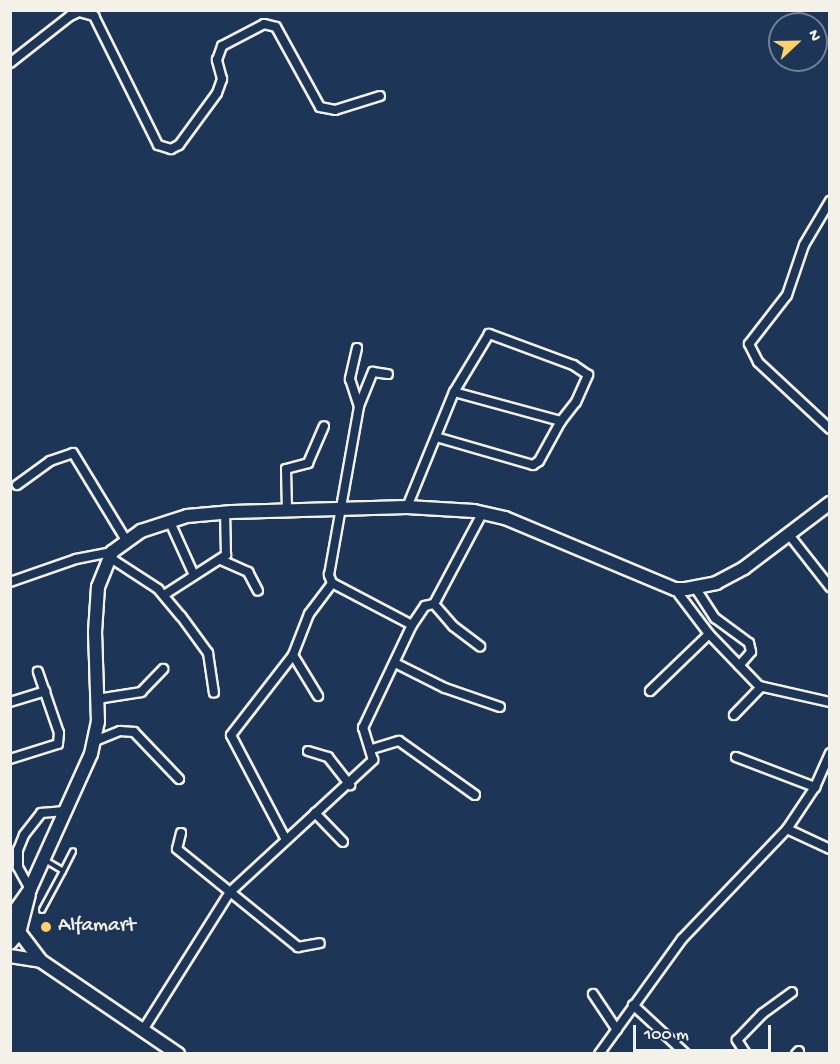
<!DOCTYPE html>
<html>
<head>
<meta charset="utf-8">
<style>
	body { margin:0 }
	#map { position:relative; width:840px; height:1064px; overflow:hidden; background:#1d3557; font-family:"Gochi Hand",sans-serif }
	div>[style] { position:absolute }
	.roads { filter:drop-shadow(2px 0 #f4f1e8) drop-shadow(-2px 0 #f4f1e8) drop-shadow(0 2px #f4f1e8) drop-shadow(0 -2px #f4f1e8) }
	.lane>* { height:4px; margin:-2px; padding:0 2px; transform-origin:2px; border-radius:2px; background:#1d3557 }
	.street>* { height:8px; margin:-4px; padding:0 4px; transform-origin:4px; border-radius:4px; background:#1d3557 }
	.secondary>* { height:12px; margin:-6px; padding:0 6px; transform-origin:6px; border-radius:6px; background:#1d3557 }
	.dots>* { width:16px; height:16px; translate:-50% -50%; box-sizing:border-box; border:3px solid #1d3557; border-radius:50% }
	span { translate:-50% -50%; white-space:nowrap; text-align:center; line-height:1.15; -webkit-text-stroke:4.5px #1d3557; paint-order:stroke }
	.poi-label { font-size:21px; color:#f4f1e8 }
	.left { translate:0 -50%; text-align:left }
	.frame { position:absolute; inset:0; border:12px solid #f4f1e8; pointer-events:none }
	.north { position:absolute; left:768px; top:12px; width:60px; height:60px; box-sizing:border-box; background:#1d3557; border:2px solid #738091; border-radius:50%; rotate:68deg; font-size:16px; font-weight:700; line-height:24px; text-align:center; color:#f4f1e8 }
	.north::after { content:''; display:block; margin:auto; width:21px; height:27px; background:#ffd166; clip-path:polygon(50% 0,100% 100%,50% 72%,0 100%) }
	.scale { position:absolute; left:633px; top:1025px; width:138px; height:27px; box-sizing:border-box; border:3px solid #f4f1e8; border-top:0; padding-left:8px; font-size:18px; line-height:21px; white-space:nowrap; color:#f4f1e8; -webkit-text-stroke:4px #1d3557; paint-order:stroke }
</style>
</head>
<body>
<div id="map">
	<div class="roads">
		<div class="lane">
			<div style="left:45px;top:860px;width:21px;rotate:31deg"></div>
			<div style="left:63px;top:871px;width:22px;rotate:-63deg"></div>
			<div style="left:42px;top:910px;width:44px;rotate:-61.7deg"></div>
		</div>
		<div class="street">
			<div style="left:10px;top:63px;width:76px;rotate:-38.1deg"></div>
			<div style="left:70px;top:16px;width:10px;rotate:-24deg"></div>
			<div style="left:79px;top:12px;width:16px;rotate:15deg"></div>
			<div style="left:94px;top:16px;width:144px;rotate:63.6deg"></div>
			<div style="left:158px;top:145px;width:14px;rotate:17deg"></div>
			<div style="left:171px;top:149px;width:9px;rotate:-27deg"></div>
			<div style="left:179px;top:145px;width:64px;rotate:-53.8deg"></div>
			<div style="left:217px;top:93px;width:15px;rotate:-70deg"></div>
			<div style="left:222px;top:79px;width:20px;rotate:-105deg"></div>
			<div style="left:217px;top:60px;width:15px;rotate:-70deg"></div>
			<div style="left:222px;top:46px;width:47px;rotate:-27.6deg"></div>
			<div style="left:264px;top:24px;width:12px;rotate:14deg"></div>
			<div style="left:276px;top:27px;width:91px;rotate:61.2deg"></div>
			<div style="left:320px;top:107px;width:15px;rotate:11deg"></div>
			<div style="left:335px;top:110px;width:47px;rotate:-17.3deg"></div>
			<div style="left:830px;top:201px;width:51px;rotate:120.6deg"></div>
			<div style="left:804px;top:245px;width:53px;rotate:108.8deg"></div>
			<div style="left:787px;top:295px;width:62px;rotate:127.8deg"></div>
			<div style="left:749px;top:344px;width:20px;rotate:63deg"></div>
			<div style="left:758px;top:362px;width:98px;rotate:42.9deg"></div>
			<div style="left:357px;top:348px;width:32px;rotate:103deg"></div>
			<div style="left:350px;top:379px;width:28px;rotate:72deg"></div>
			<div style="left:436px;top:437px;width:101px;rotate:16.1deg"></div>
			<div style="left:533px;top:465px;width:7px;rotate:-34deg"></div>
			<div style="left:539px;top:461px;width:46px;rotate:-61.2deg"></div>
			<div style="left:17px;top:485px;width:41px;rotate:-36deg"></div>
			<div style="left:50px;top:461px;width:24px;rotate:-19deg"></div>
			<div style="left:73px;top:453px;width:102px;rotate:58.7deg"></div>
			<div style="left:407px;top:507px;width:124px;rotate:-67.8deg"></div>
			<div style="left:454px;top:392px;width:111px;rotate:15.2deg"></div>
			<div style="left:561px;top:421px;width:24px;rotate:-52deg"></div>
			<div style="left:576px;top:402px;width:30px;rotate:-66deg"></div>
			<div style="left:588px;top:375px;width:18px;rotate:-146deg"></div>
			<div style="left:573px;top:365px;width:90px;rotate:-159.7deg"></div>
			<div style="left:489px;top:334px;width:68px;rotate:121.1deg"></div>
			<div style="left:287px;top:510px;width:41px;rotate:-91.4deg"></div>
			<div style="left:286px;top:469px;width:23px;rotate:-15deg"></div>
			<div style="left:308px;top:463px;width:40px;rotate:-66.6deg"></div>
			<div style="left:169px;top:520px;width:58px;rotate:65.6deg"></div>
			<div style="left:790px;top:536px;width:65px;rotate:51.9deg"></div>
			<div style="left:109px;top:557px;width:59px;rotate:33.1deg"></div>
			<div style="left:158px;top:589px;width:35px;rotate:50deg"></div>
			<div style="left:181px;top:616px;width:46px;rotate:53.9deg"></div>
			<div style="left:208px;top:653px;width:40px;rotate:81.5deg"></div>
			<div style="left:221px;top:560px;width:30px;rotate:24deg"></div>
			<div style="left:248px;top:572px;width:21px;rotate:62deg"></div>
			<div style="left:10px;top:582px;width:70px;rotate:-19.2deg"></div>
			<div style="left:76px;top:559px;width:37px;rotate:-11deg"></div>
			<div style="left:675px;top:589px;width:56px;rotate:52.9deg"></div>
			<div style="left:709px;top:634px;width:72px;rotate:46.1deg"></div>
			<div style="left:759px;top:686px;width:73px;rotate:12.7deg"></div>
			<div style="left:696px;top:589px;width:35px;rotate:57deg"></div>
			<div style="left:715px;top:618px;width:42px;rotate:36.3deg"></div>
			<div style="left:749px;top:643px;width:9px;rotate:77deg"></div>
			<div style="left:751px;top:652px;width:18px;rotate:131deg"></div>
			<div style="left:164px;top:595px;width:74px;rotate:-32.8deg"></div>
			<div style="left:226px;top:555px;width:43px;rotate:-91.3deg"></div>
			<div style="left:434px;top:604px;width:104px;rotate:-62deg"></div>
			<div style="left:412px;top:625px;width:23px;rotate:-56deg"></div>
			<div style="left:425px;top:606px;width:9px;rotate:-13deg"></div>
			<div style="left:434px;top:604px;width:29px;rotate:49deg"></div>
			<div style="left:453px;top:626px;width:34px;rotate:37deg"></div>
			<div style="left:293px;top:655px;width:48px;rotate:58.6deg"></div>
			<div style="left:395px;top:663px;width:56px;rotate:26.6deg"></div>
			<div style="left:445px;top:688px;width:58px;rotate:19.1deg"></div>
			<div style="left:650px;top:691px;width:82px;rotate:-44deg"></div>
			<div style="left:97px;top:699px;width:45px;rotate:-9deg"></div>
			<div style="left:141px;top:692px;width:32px;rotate:-46deg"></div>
			<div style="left:10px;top:702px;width:37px;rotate:-17deg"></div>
			<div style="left:734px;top:715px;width:39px;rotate:-46deg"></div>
			<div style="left:95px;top:741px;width:27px;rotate:-22deg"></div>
			<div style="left:120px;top:731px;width:14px;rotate:4deg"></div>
			<div style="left:134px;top:732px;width:65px;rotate:46.2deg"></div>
			<div style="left:372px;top:749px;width:28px;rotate:-17deg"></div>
			<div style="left:399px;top:741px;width:93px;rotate:35.4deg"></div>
			<div style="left:308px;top:751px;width:21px;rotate:17deg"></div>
			<div style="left:328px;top:757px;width:36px;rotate:52deg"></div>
			<div style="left:736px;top:757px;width:85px;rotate:20.8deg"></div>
			<div style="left:10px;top:759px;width:50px;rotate:-17.4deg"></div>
			<div style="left:58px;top:744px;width:11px;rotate:-85deg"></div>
			<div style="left:59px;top:733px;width:65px;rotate:-109deg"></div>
			<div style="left:315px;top:813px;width:40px;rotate:46deg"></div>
			<div style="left:787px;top:829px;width:47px;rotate:24.9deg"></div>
			<div style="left:181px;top:833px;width:16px;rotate:104deg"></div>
			<div style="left:177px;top:849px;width:156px;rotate:39deg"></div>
			<div style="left:298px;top:947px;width:22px;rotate:-10deg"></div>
			<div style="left:285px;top:838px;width:116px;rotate:-117.7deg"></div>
			<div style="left:231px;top:735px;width:101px;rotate:-52.2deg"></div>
			<div style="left:293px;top:655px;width:44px;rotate:-68.7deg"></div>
			<div style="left:309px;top:614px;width:39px;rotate:-53deg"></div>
			<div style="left:30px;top:889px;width:25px;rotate:-119deg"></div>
			<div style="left:18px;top:867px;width:17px;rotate:-90deg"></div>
			<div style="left:18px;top:850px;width:16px;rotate:-68deg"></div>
			<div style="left:24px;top:835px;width:28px;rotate:-52deg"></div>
			<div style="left:41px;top:813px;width:24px;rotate:-5deg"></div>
			<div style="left:593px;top:994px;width:43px;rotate:56.3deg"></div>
			<div style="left:633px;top:1005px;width:72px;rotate:42.8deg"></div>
			<div style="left:143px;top:1030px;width:163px;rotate:-57.8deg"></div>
			<div style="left:230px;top:892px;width:195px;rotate:-42.7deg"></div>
			<div style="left:373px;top:760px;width:34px;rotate:-107deg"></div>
			<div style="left:363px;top:728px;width:114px;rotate:-64.6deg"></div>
			<div style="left:412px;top:625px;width:90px;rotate:-152.3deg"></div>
			<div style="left:332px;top:583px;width:9px;rotate:-111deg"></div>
			<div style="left:329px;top:575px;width:172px;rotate:-79.9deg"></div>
			<div style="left:359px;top:406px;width:37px;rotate:-68deg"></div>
			<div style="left:373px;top:372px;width:15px;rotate:8deg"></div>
			<div style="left:599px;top:1054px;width:142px;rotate:-54.2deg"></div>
			<div style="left:682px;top:939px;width:152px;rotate:-46.3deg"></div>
			<div style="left:787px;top:829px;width:50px;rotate:-56.3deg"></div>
			<div style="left:815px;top:787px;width:37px;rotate:-66deg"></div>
			<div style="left:746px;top:1054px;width:17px;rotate:-123deg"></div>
			<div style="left:737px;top:1040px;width:36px;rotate:-46deg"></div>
			<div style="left:762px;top:1014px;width:37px;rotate:-36deg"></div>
			<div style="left:796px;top:1054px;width:4px;rotate:-45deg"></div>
		</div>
		<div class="secondary">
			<div style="left:10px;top:918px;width:35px;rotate:-55deg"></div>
			<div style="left:30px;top:889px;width:148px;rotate:-65.7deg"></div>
			<div style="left:91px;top:754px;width:33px;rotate:-78deg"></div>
			<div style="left:98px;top:722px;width:90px;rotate:-91.9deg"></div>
			<div style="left:95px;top:632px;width:45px;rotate:-86.2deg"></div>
			<div style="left:98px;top:587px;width:38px;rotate:-68deg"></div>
			<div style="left:112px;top:552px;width:36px;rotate:-36deg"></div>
			<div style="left:141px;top:531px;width:48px;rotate:-18.1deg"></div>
			<div style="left:187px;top:516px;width:45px;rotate:-5.1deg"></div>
			<div style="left:232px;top:512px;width:175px;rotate:-1.6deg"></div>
			<div style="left:407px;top:507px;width:67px;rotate:3.4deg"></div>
			<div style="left:474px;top:511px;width:32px;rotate:13deg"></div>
			<div style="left:505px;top:518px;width:184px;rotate:22.7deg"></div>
			<div style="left:675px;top:589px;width:11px"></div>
			<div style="left:686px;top:589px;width:31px;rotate:-11deg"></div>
			<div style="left:716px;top:583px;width:32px;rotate:-28deg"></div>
			<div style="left:744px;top:568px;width:108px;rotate:-37.1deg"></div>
			<div style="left:10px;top:920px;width:51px;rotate:52.9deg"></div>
			<div style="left:41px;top:961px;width:166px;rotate:34.2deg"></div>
			<div style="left:10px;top:943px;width:13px;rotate:-48deg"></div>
			<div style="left:19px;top:933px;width:40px;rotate:-75.6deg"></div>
			<div style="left:10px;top:956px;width:31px;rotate:9deg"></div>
		</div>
	</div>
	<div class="dots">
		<div style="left:46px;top:927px;background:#ffd166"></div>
	</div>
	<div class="poi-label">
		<span class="left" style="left:58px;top:927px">Alfamart</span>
	</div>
	<div class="frame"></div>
	<div class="north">N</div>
	<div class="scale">100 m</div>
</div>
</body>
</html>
